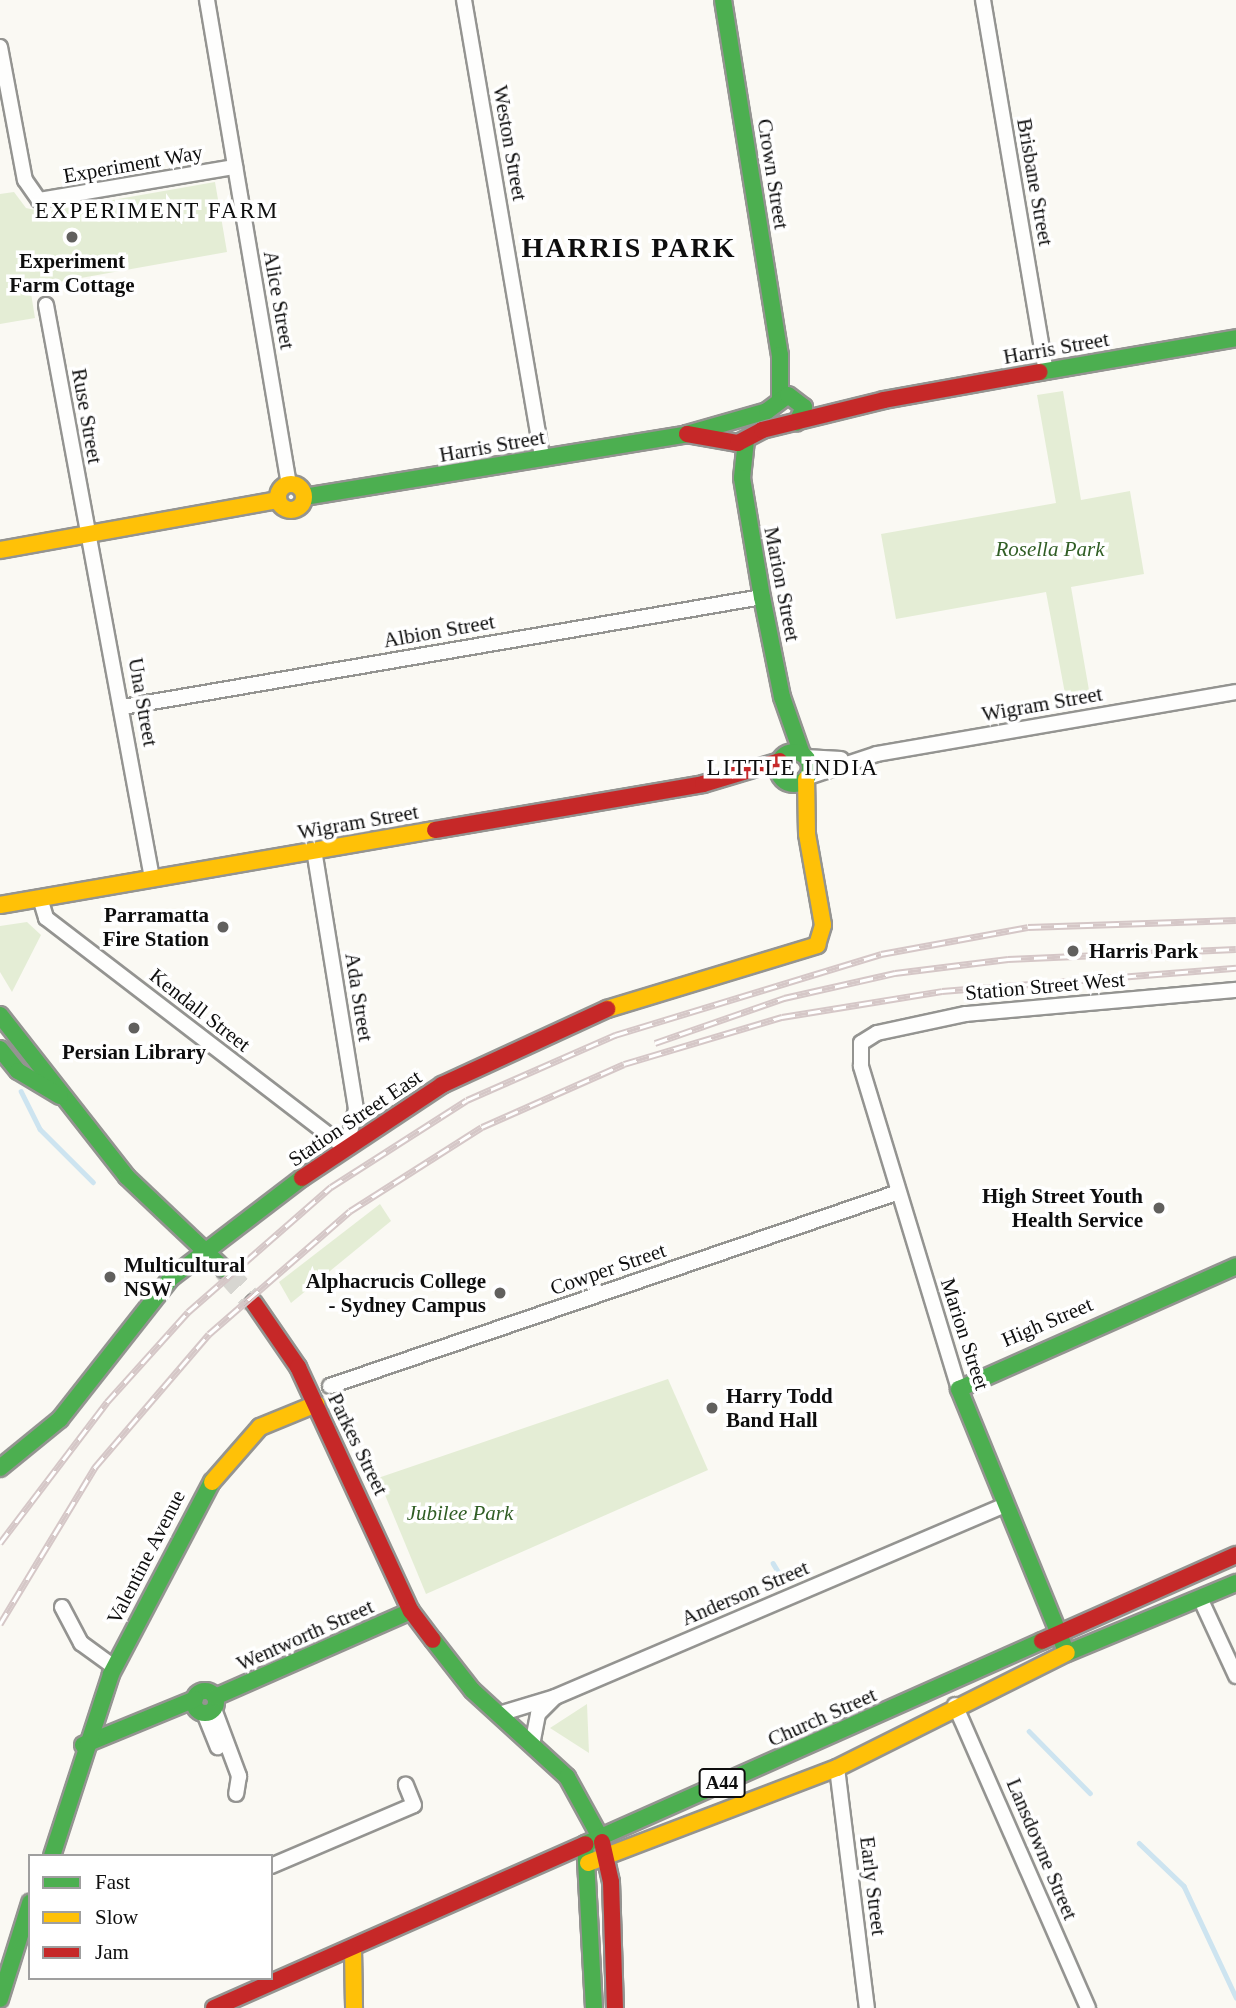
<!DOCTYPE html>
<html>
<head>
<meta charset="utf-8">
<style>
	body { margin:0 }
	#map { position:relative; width:1236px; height:2008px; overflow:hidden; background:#faf9f3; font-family:Georgia,serif }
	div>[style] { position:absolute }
	.green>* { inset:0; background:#e4edd5 }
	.stream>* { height:4.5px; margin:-2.25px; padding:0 2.25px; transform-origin:2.25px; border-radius:2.25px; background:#cde4f0 }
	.primary-tunnel>* { height:23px; margin-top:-11.5px; transform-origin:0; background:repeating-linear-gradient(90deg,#d7d6d1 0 23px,transparent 0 34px) }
	.roads { filter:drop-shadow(2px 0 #949491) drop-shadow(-2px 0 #949491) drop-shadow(0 2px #949491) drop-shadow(0 -2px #949491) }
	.street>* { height:14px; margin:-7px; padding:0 7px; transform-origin:7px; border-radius:7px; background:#fefefd }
	.fast>* { height:16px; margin:-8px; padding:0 8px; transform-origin:8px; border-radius:8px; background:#4caf50 }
	.fast>.ring { margin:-8px; padding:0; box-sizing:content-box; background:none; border:16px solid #4caf50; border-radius:50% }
	.slow>* { height:16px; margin:-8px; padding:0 8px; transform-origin:8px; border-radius:8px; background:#ffc107 }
	.slow>.ring { margin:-8px; padding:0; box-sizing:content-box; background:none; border:16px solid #ffc107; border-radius:50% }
	.jam>* { height:16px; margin:-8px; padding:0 8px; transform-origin:8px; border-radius:8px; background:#c62828 }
	.rail>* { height:7px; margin-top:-3.5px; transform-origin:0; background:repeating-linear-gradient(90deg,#fff 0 13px,#d5c7c7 0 26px); box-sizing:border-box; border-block:2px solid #d5c7c7 }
	.dots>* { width:19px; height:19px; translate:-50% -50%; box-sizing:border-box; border:4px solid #fff; border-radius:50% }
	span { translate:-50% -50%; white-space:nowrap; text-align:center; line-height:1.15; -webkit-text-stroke:7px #fff; paint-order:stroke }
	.shield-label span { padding:2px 5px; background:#fff; border:2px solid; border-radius:5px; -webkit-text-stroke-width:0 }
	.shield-label { font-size:19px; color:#0e0e0e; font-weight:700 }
	.street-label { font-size:21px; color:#0e0e0e }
	.poi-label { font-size:21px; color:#0e0e0e; font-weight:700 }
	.right { translate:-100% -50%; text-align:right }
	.left { translate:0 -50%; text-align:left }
	.park-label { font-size:21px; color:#315e25; font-style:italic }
	.neighbourhood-label { font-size:23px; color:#0e0e0e; letter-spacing:2px }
	.district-label { font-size:28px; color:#0e0e0e; font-weight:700; letter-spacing:2px }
	.legend { position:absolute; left:28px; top:1854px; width:245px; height:126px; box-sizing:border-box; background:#fff; border:2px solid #9f9f9f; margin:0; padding:9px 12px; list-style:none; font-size:21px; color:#0e0e0e }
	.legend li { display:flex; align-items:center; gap:14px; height:35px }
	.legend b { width:35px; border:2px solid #9f9f9f }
</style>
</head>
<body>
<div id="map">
	<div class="green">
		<div style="clip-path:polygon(215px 182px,227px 252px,30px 287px,35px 318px,0 324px,0 194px,14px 192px,26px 208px,44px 212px)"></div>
		<div style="clip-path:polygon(1063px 391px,1081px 500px,1130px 491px,1144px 574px,1071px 587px,1090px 696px,1066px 699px,1046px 592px,896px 619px,881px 534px,1056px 503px,1037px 395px)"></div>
		<div style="clip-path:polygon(27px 922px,41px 935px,12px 992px,0 972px,0 926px)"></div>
		<div style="clip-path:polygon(380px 1204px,391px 1221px,291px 1303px,279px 1282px)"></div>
		<div style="clip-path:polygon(668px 1379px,708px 1470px,426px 1594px,378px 1478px)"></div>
		<div style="clip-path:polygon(587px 1704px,589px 1753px,550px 1728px)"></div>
	</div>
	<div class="stream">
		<div style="left:21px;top:1091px;width:42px;rotate:63.4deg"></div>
		<div style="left:40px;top:1129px;width:75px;rotate:45deg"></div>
		<div style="left:773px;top:1563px;width:17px;rotate:59deg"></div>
		<div style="left:1029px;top:1731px;width:87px;rotate:45.5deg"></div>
		<div style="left:1139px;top:1843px;width:62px;rotate:43.7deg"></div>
		<div style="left:1184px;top:1886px;width:123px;rotate:64.9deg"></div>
	</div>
	<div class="primary-tunnel">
		<div style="left:224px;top:1269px;width:45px;rotate:48.6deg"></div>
	</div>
	<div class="roads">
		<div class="street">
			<div style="left:207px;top:0;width:490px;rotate:80.4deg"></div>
			<div style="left:464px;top:0;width:465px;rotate:80.3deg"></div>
			<div style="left:983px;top:0;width:377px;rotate:80.4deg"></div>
			<div style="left:0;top:47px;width:135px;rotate:79.4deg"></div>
			<div style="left:25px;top:180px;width:24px;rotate:55deg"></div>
			<div style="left:39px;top:200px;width:199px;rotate:-9.6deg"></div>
			<div style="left:46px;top:305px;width:583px;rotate:79.52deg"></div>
			<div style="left:123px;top:707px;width:648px;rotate:-9.77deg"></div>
			<div style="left:805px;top:757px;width:36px;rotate:3deg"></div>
			<div style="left:808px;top:777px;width:73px;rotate:-18.4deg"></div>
			<div style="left:877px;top:754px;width:364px;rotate:-9.8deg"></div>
			<div style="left:40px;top:898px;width:21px;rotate:73deg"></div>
			<div style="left:46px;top:918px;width:378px;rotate:37.5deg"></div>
			<div style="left:346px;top:1148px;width:40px;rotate:-75.6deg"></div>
			<div style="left:356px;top:1109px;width:261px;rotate:-99.2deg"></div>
			<div style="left:330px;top:1386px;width:601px;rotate:-18.83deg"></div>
			<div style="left:959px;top:1389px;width:338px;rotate:-106.9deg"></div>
			<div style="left:861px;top:1066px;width:23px;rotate:-90deg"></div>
			<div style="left:861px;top:1043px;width:19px;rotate:-32deg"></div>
			<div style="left:877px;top:1033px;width:91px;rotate:-12.1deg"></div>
			<div style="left:966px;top:1014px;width:271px;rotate:-5.1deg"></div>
			<div style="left:1200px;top:1598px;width:86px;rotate:65.2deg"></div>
			<div style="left:62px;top:1607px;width:41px;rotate:62.2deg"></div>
			<div style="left:81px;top:1643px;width:41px;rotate:36deg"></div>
			<div style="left:955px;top:1705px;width:331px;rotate:66.3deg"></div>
			<div style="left:214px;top:1709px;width:72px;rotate:69.5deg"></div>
			<div style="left:239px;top:1776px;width:18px;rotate:99deg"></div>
			<div style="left:204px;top:1713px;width:37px;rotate:68deg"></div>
			<div style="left:499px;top:1714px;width:59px;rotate:-16.9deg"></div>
			<div style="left:555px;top:1697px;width:491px;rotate:-23.1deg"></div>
			<div style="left:533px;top:1740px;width:26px;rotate:-79deg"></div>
			<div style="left:538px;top:1714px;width:23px;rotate:-45deg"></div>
			<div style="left:837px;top:1768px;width:242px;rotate:82.9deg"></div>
			<div style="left:271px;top:1866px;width:155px;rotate:-23.1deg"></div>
			<div style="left:414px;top:1805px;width:22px;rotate:-112deg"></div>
		</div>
		<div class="fast">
			<div style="left:723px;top:0;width:360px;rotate:80.9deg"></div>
			<div style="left:780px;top:355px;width:43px;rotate:90deg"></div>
			<div style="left:1040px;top:372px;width:199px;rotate:-9.8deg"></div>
			<div style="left:746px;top:440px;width:38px;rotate:96deg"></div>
			<div style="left:742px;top:478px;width:121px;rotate:80.5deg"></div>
			<div style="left:762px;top:597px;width:102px;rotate:78.7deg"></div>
			<div style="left:782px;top:697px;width:60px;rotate:70.7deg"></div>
			<div style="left:304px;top:497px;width:388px;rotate:-9.3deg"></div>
			<div style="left:687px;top:434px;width:83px;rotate:-16deg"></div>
			<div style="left:767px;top:411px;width:26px;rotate:-37deg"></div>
			<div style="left:788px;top:395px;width:20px;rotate:37deg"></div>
			<div style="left:804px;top:407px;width:17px;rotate:115deg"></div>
			<div class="ring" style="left:778px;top:752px;width:16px;height:16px"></div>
			<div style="left:0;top:1015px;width:206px;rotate:51.9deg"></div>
			<div style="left:127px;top:1177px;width:134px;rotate:43.5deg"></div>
			<div style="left:0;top:1049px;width:28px;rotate:51deg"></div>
			<div style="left:18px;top:1071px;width:49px;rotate:30.8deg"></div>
			<div style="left:959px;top:1389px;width:303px;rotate:-23.9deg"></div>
			<div style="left:959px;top:1389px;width:278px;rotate:67.8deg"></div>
			<div style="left:0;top:1468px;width:77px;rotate:-39.2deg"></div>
			<div style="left:60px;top:1419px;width:179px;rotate:-51.8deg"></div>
			<div style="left:171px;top:1278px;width:165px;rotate:-37.4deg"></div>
			<div style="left:433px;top:1640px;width:63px;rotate:52deg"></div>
			<div style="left:472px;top:1690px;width:129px;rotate:42.5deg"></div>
			<div style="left:567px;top:1777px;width:68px;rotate:61.2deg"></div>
			<div style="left:1067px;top:1653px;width:183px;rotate:-22.5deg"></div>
			<div class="ring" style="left:194px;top:1691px;width:6px;height:6px"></div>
			<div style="left:215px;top:1697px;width:214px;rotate:-23.7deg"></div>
			<div style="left:83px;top:1745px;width:121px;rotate:-22.3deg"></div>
			<div style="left:52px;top:1856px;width:191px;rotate:-72deg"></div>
			<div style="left:111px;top:1674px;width:217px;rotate:-62.3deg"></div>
			<div style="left:0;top:1999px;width:101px;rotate:-72.6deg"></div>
			<div style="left:594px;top:2008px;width:164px;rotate:-93.1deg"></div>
			<div style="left:585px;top:1844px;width:500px;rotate:-23.95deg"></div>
		</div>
		<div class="slow">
			<div class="ring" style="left:278px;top:484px;width:10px;height:10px"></div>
			<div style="left:0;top:550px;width:282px;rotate:-10.2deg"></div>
			<div style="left:0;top:905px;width:441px;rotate:-9.8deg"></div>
			<div style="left:607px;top:1009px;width:220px;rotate:-16.9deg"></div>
			<div style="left:817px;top:945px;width:21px;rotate:-73deg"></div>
			<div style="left:823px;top:925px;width:92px;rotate:-100deg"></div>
			<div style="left:807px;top:834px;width:55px;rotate:-91deg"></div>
			<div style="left:212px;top:1482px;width:73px;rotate:-48.9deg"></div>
			<div style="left:260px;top:1427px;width:61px;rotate:-22.3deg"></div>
			<div style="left:588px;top:1863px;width:267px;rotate:-20.9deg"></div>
			<div style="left:837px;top:1768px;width:257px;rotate:-26.6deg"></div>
			<div style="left:353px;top:1949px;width:59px;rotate:89deg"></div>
		</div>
		<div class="jam">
			<div style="left:687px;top:434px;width:52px;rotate:10deg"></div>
			<div style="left:738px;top:443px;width:27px;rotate:-28deg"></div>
			<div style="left:762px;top:430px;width:126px;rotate:-13.8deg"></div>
			<div style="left:884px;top:400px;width:158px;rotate:-10.2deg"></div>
			<div style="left:435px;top:830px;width:272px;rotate:-9.7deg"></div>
			<div style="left:703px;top:784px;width:80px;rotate:-16.6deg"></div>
			<div style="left:302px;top:1178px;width:168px;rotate:-33.6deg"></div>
			<div style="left:442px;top:1085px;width:182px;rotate:-24.7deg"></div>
			<div style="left:254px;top:1303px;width:78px;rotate:55.5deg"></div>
			<div style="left:298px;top:1367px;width:269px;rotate:65.2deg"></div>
			<div style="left:411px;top:1611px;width:36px;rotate:53deg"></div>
			<div style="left:1042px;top:1641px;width:212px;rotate:-23.9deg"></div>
			<div style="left:602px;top:1842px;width:41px;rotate:77.3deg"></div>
			<div style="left:611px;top:1882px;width:126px;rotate:88.2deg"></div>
			<div style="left:214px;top:2008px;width:406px;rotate:-23.8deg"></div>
		</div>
	</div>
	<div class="rail">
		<div style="left:655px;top:1043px;width:137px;rotate:-19.2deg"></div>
		<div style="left:784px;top:998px;width:114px;rotate:-12.7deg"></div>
		<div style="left:895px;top:973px;width:114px;rotate:-7.1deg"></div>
		<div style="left:1008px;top:959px;width:228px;rotate:-2.5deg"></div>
		<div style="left:0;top:1543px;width:177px;rotate:-52.8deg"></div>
		<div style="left:107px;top:1402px;width:121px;rotate:-48deg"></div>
		<div style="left:188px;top:1312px;width:190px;rotate:-41.2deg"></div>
		<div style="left:331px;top:1187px;width:161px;rotate:-32.6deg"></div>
		<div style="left:467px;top:1100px;width:162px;rotate:-23.7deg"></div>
		<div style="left:615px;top:1035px;width:278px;rotate:-16.9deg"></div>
		<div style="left:881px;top:954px;width:149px;rotate:-10.4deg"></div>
		<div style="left:1028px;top:927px;width:208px;rotate:-1.9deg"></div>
		<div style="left:0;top:1624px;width:184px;rotate:-58.8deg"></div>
		<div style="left:95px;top:1467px;width:175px;rotate:-49.4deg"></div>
		<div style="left:209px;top:1334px;width:187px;rotate:-41.1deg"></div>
		<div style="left:350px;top:1211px;width:156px;rotate:-32.5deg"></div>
		<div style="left:482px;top:1127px;width:155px;rotate:-23.9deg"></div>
		<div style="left:624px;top:1064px;width:165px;rotate:-16.6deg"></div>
		<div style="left:782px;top:1017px;width:162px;rotate:-9.2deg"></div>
		<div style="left:942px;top:991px;width:295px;rotate:-4.5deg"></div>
	</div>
	<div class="dots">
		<div style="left:72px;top:237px;background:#61605e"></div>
		<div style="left:223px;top:927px;background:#61605e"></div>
		<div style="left:1073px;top:951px;background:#61605e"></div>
		<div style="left:134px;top:1028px;background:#61605e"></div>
		<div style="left:1159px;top:1208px;background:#61605e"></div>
		<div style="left:110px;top:1277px;background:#61605e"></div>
		<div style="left:500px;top:1293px;background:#61605e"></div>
		<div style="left:712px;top:1408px;background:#61605e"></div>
	</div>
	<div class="shield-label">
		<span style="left:722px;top:1783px">A44</span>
	</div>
	<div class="street-label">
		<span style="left:510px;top:143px;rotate:80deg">Weston Street</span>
		<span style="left:133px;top:164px;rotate:-10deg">Experiment Way</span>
		<span style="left:773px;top:174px;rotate:81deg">Crown Street</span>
		<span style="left:1035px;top:182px;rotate:80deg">Brisbane Street</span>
		<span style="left:279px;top:300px;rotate:80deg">Alice Street</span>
		<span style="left:1056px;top:348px;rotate:-10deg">Harris Street</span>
		<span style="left:87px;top:416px;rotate:80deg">Ruse Street</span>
		<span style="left:492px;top:446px;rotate:-10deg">Harris Street</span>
		<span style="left:782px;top:584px;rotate:79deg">Marion Street</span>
		<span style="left:439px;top:631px;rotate:-10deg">Albion Street</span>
		<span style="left:143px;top:702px;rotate:80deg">Una Street</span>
		<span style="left:1042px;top:704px;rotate:-10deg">Wigram Street</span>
		<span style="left:358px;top:822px;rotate:-10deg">Wigram Street</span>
		<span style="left:1045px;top:986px;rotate:-5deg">Station Street West</span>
		<span style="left:359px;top:997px;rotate:81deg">Ada Street</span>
		<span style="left:200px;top:1010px;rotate:38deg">Kendall Street</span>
		<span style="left:355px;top:1118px;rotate:-34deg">Station Street East</span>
		<span style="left:608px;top:1269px;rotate:-19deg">Cowper Street</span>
		<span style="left:1047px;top:1322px;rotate:-23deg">High Street</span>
		<span style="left:965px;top:1334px;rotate:72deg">Marion Street</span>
		<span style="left:358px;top:1444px;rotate:64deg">Parkes Street</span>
		<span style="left:146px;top:1557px;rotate:-63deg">Valentine Avenue</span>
		<span style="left:745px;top:1593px;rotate:-23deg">Anderson Street</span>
		<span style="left:305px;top:1635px;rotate:-24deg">Wentworth Street</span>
		<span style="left:822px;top:1717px;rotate:-24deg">Church Street</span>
		<span style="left:1042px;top:1849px;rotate:67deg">Lansdowne Street</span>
		<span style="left:873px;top:1886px;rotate:83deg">Early Street</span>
	</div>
	<div class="poi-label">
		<span style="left:72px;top:273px">Experiment<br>Farm Cottage</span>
		<span class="right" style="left:209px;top:927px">Parramatta<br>Fire Station</span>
		<span class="left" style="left:1089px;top:951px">Harris Park</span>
		<span style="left:134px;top:1052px">Persian Library</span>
		<span class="right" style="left:1143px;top:1208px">High Street Youth<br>Health Service</span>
		<span class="left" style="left:124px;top:1277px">Multicultural<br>NSW</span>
		<span class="right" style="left:486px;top:1293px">Alphacrucis College<br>- Sydney Campus</span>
		<span class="left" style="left:726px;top:1408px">Harry Todd<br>Band Hall</span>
	</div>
	<div class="park-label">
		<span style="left:1050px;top:549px">Rosella Park</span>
		<span style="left:460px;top:1513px">Jubilee Park</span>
	</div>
	<div class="neighbourhood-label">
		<span style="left:157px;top:211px">EXPERIMENT FARM</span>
		<span style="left:793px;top:768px">LITTLE INDIA</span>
	</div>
	<div class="district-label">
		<span style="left:629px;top:248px">HARRIS PARK</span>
	</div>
	<ul class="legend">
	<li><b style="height:9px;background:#4caf50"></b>Fast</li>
	<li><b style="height:9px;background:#ffc107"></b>Slow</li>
	<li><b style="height:9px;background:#c62828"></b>Jam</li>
	</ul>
</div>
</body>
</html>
